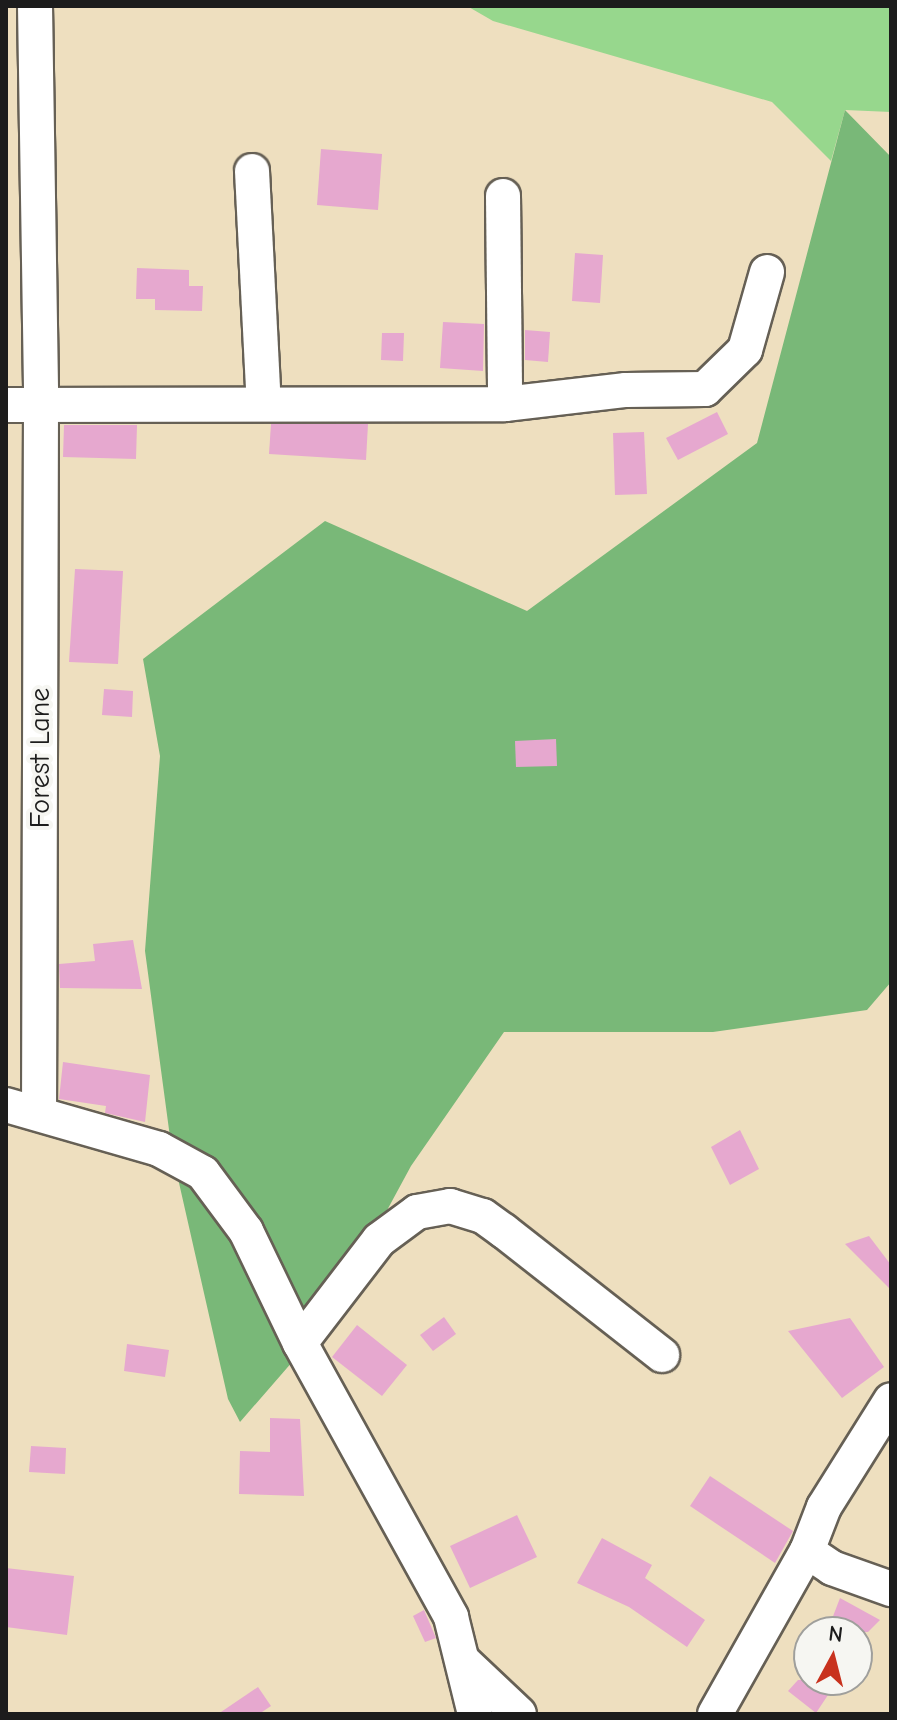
<!DOCTYPE html>
<html>
<head>
<meta charset="utf-8">
<style>
	body { margin:0 }
	#map { position:relative; width:897px; height:1720px; overflow:hidden; background:#eedfbf; font-family:"Comic Neue",sans-serif }
	div>[style] { position:absolute }
	.green>* { inset:0; background:#97d78d }
	.forest>* { inset:0; background:#79b878 }
	.building>* { inset:0; background:#e6a8cf }
	.roads { filter:drop-shadow(2px 0 #666055) drop-shadow(-2px 0 #666055) drop-shadow(0 2px #666055) drop-shadow(0 -2px #666055) }
	.minor>* { height:34px; margin:-17px; padding:0 17px; transform-origin:17px; border-radius:17px; background:#fff }
	span { translate:-50% -50%; white-space:nowrap; text-align:center; line-height:1.15; -webkit-text-stroke:8px #f6f6f2; paint-order:stroke }
	.street-label { font-size:28px; color:#1c1c1c }
	.frame { position:absolute; inset:0; border:8px solid #1c1c1c; pointer-events:none }
	.north { position:absolute; left:793px; top:1616px; width:80px; height:80px; box-sizing:border-box; background:#f6f6f2; border:2px solid #9f9f9c; border-radius:50%; rotate:7deg; font-size:22px; font-weight:700; line-height:32px; text-align:center; color:#1c1c1c }
	.north::after { content:''; display:block; margin:auto; width:28px; height:36px; background:#c8321e; clip-path:polygon(50% 0,100% 100%,50% 72%,0 100%) }
</style>
</head>
<body>
<div id="map">
	<div class="green">
		<div style="clip-path:polygon(467px 6px,891px 6px,891px 112px,845px 110px,831px 161px,772px 102px,493px 21px)"></div>
	</div>
	<div class="forest">
		<div style="clip-path:polygon(845px 110px,891px 157px,891px 982px,867px 1010px,713px 1032px,504px 1032px,411px 1166px,326px 1323px,240px 1422px,228px 1399px,172px 1152px,145px 951px,160px 756px,143px 659px,325px 521px,527px 611px,757px 443px)"></div>
	</div>
	<div class="building">
		<div style="clip-path:polygon(321px 149px,382px 154px,378px 210px,317px 205px)"></div>
		<div style="clip-path:polygon(575px 253px,603px 255px,600px 303px,572px 301px)"></div>
		<div style="clip-path:polygon(137px 268px,189px 270px,189px 286px,203px 286px,202px 311px,155px 310px,155px 299px,136px 299px)"></div>
		<div style="clip-path:polygon(443px 322px,484px 324px,483px 371px,440px 368px)"></div>
		<div style="clip-path:polygon(525px 330px,550px 332px,548px 362px,525px 360px)"></div>
		<div style="clip-path:polygon(382px 333px,404px 333px,403px 361px,381px 360px)"></div>
		<div style="clip-path:polygon(717px 412px,728px 434px,678px 460px,666px 438px)"></div>
		<div style="clip-path:polygon(271px 424px,368px 424px,366px 460px,269px 454px)"></div>
		<div style="clip-path:polygon(64px 425px,137px 425px,136px 459px,63px 457px)"></div>
		<div style="clip-path:polygon(644px 432px,647px 494px,615px 495px,613px 433px)"></div>
		<div style="clip-path:polygon(75px 569px,123px 571px,118px 664px,69px 662px)"></div>
		<div style="clip-path:polygon(104px 689px,133px 691px,132px 717px,102px 715px)"></div>
		<div style="clip-path:polygon(556px 739px,557px 766px,516px 767px,515px 741px)"></div>
		<div style="clip-path:polygon(133px 940px,142px 989px,60px 988px,59px 964px,95px 961px,93px 944px)"></div>
		<div style="clip-path:polygon(63px 1062px,150px 1075px,145px 1122px,105px 1113px,106px 1106px,59px 1099px)"></div>
		<div style="clip-path:polygon(740px 1130px,759px 1169px,730px 1185px,711px 1147px)"></div>
		<div style="clip-path:polygon(869px 1236px,891px 1265px,891px 1290px,845px 1244px)"></div>
		<div style="clip-path:polygon(444px 1317px,456px 1334px,433px 1351px,420px 1335px)"></div>
		<div style="clip-path:polygon(850px 1318px,884px 1367px,842px 1398px,788px 1331px)"></div>
		<div style="clip-path:polygon(357px 1325px,407px 1365px,382px 1396px,332px 1357px)"></div>
		<div style="clip-path:polygon(127px 1344px,169px 1350px,165px 1377px,124px 1371px)"></div>
		<div style="clip-path:polygon(270px 1418px,300px 1419px,304px 1496px,239px 1494px,240px 1451px,270px 1452px)"></div>
		<div style="clip-path:polygon(31px 1446px,66px 1448px,65px 1474px,29px 1472px)"></div>
		<div style="clip-path:polygon(710px 1476px,793px 1531px,775px 1563px,690px 1506px)"></div>
		<div style="clip-path:polygon(517px 1515px,537px 1557px,470px 1588px,450px 1546px)"></div>
		<div style="clip-path:polygon(602px 1538px,652px 1565px,645px 1578px,705px 1620px,687px 1647px,629px 1607px,577px 1583px)"></div>
		<div style="clip-path:polygon(6px 1568px,74px 1576px,67px 1635px,6px 1627px)"></div>
		<div style="clip-path:polygon(840px 1598px,880px 1620px,868px 1632px,827px 1632px)"></div>
		<div style="clip-path:polygon(424px 1610px,436px 1638px,425px 1642px,413px 1616px)"></div>
		<div style="clip-path:polygon(798px 1680px,838px 1680px,816px 1713px,788px 1691px)"></div>
		<div style="clip-path:polygon(258px 1687px,271px 1706px,259px 1714px,218px 1714px)"></div>
	</div>
	<div class="roads">
		<div class="minor">
			<div style="left:35px;top:6px;width:399px;rotate:89.1deg"></div>
			<div style="left:41px;top:405px;width:706px;rotate:90.16deg"></div>
			<div style="left:252px;top:171px;width:233px;rotate:87.1deg"></div>
			<div style="left:503px;top:196px;width:208px;rotate:89.4deg"></div>
			<div style="left:6px;top:405px;width:499px;rotate:-0.1deg"></div>
			<div style="left:505px;top:404px;width:122px;rotate:-6.6deg"></div>
			<div style="left:626px;top:390px;width:79px;rotate:-0.7deg"></div>
			<div style="left:705px;top:389px;width:56px;rotate:-44.3deg"></div>
			<div style="left:745px;top:350px;width:81px;rotate:-74.2deg"></div>
			<div style="left:6px;top:1105px;width:159px;rotate:16deg"></div>
			<div style="left:159px;top:1149px;width:50px;rotate:28.6deg"></div>
			<div style="left:203px;top:1173px;width:72px;rotate:53.4deg"></div>
			<div style="left:246px;top:1231px;width:124px;rotate:64.3deg"></div>
			<div style="left:300px;top:1343px;width:313px;rotate:61.1deg"></div>
			<div style="left:451px;top:1617px;width:100px;rotate:76.1deg"></div>
			<div style="left:300px;top:1343px;width:130px;rotate:-52.5deg"></div>
			<div style="left:379px;top:1240px;width:47px;rotate:-36.4deg"></div>
			<div style="left:417px;top:1212px;width:34px;rotate:-10deg"></div>
			<div style="left:450px;top:1206px;width:34px;rotate:17deg"></div>
			<div style="left:483px;top:1216px;width:26px;rotate:36deg"></div>
			<div style="left:504px;top:1231px;width:201px;rotate:38.1deg"></div>
			<div style="left:807px;top:1551px;width:47px;rotate:-68.9deg"></div>
			<div style="left:824px;top:1507px;width:126px;rotate:-57.9deg"></div>
			<div style="left:463px;top:1661px;width:77px;rotate:43.4deg"></div>
			<div style="left:715px;top:1714px;width:187px;rotate:-60.6deg"></div>
			<div style="left:807px;top:1551px;width:30px;rotate:34deg"></div>
			<div style="left:832px;top:1568px;width:63px;rotate:19.6deg"></div>
		</div>
	</div>
	<div class="street-label">
		<span style="left:40px;top:758px;rotate:-90deg">Forest Lane</span>
	</div>
	<div class="frame"></div>
	<div class="north">N</div>
</div>
</body>
</html>
